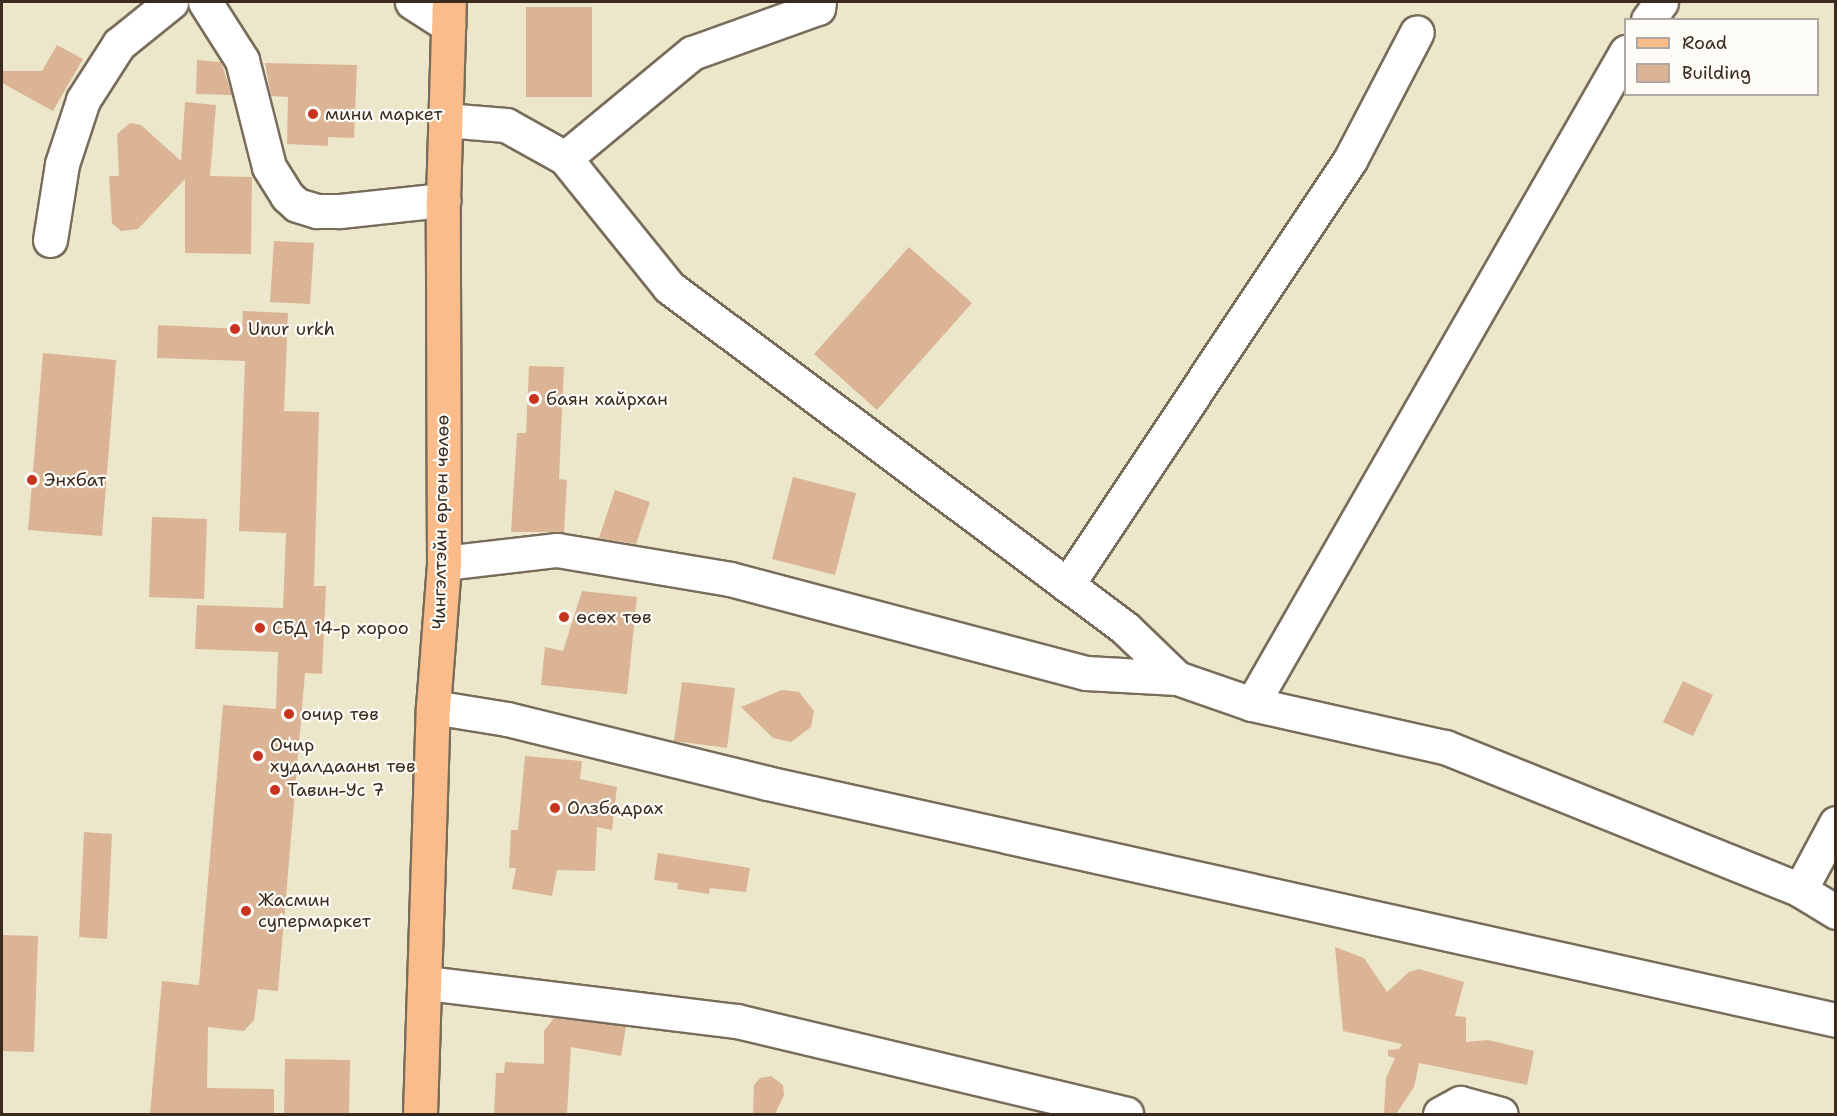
<!DOCTYPE html>
<html>
<head>
<meta charset="utf-8">
<style>
	body { margin:0 }
	#map { position:relative; width:1837px; height:1116px; overflow:hidden; background:#ece7cb; font-family:"Shantell Sans",sans-serif }
	div>[style] { position:absolute }
	.building>* { inset:0; background:#dbb496 }
	.roads { filter:drop-shadow(2px 0 #796c5b) drop-shadow(-2px 0 #796c5b) drop-shadow(0 2px #796c5b) drop-shadow(0 -2px #796c5b) }
	.minor>* { height:33px; margin:-16.5px; padding:0 16.5px; transform-origin:16.5px; border-radius:16.5px; background:#fff }
	.major>* { height:33px; margin:-16.5px; padding:0 16.5px; transform-origin:16.5px; border-radius:16.5px; background:#fabc8b }
	.dots>* { width:16px; height:16px; translate:-50% -50%; box-sizing:border-box; border:3px solid #fdfcf7; border-radius:50% }
	span { translate:-50% -50%; white-space:nowrap; text-align:center; line-height:1.15; -webkit-text-stroke:4.5px #fdfcf7; paint-order:stroke }
	.poi-label { font-size:18px; color:#3b2a1e }
	.left { translate:0 -50%; text-align:left }
	.street-label { font-size:18px; color:#3b2a1e }
	.frame { position:absolute; inset:0; border:3px solid #3b2a1e; pointer-events:none }
	.legend { position:absolute; left:1624px; top:18px; width:195px; height:78px; box-sizing:border-box; background:#fdfcf7; border:2px solid #afa8a0; margin:0; padding:8px 10px; list-style:none; font-size:18px; color:#3b2a1e }
	.legend li { display:flex; align-items:center; gap:12px; height:30px }
	.legend b { width:30px; border:2px solid #afa8a0 }
</style>
</head>
<body>
<div id="map">
	<div class="building">
		<div style="clip-path:polygon(526px 7px,592px 7px,592px 97px,526px 97px)"></div>
		<div style="clip-path:polygon(57px 45px,83px 59px,53px 111px,2px 83px,2px 71px,42px 71px)"></div>
		<div style="clip-path:polygon(197px 60px,221px 62px,232px 95px,196px 94px)"></div>
		<div style="clip-path:polygon(265px 63px,357px 65px,354px 138px,328px 137px,328px 146px,287px 144px,288px 97px,271px 96px)"></div>
		<div style="clip-path:polygon(185px 102px,216px 105px,210px 176px,252px 177px,251px 254px,185px 253px,185px 179px,138px 229px,121px 231px,112px 223px,109px 176px,119px 176px,117px 134px,130px 123px,141px 125px,181px 161px)"></div>
		<div style="clip-path:polygon(274px 241px,314px 243px,310px 304px,270px 302px)"></div>
		<div style="clip-path:polygon(909px 247px,972px 303px,877px 410px,814px 354px)"></div>
		<div style="clip-path:polygon(243px 311px,288px 313px,284px 411px,319px 412px,314px 586px,326px 586px,322px 674px,305px 673px,278px 991px,258px 989px,254px 1020px,244px 1031px,208px 1027px,207px 1088px,274px 1089px,274px 1114px,150px 1114px,162px 981px,199px 985px,223px 705px,276px 709px,278px 652px,195px 649px,197px 605px,283px 608px,286px 533px,239px 531px,245px 361px,157px 358px,158px 325px,242px 329px)"></div>
		<div style="clip-path:polygon(43px 353px,116px 360px,102px 536px,28px 530px)"></div>
		<div style="clip-path:polygon(529px 366px,564px 367px,559px 479px,567px 480px,564px 532px,511px 532px,517px 433px,526px 433px)"></div>
		<div style="clip-path:polygon(793px 477px,856px 493px,835px 575px,772px 559px)"></div>
		<div style="clip-path:polygon(615px 490px,650px 502px,636px 544px,599px 538px)"></div>
		<div style="clip-path:polygon(152px 517px,207px 519px,204px 599px,149px 597px)"></div>
		<div style="clip-path:polygon(582px 591px,637px 597px,627px 694px,541px 685px,545px 647px,563px 651px)"></div>
		<div style="clip-path:polygon(1683px 681px,1713px 695px,1693px 736px,1663px 722px)"></div>
		<div style="clip-path:polygon(682px 682px,735px 688px,727px 748px,674px 741px)"></div>
		<div style="clip-path:polygon(782px 690px,799px 692px,814px 711px,811px 727px,791px 742px,773px 738px,741px 707px)"></div>
		<div style="clip-path:polygon(525px 756px,582px 761px,580px 779px,617px 787px,612px 830px,597px 827px,595px 871px,557px 870px,552px 896px,512px 889px,516px 868px,509px 868px,511px 830px,518px 830px)"></div>
		<div style="clip-path:polygon(84px 832px,112px 834px,107px 939px,79px 937px)"></div>
		<div style="clip-path:polygon(658px 853px,750px 868px,746px 892px,710px 888px,709px 894px,677px 889px,678px 883px,654px 880px)"></div>
		<div style="clip-path:polygon(2px 935px,38px 936px,34px 1052px,2px 1051px)"></div>
		<div style="clip-path:polygon(1335px 947px,1364px 958px,1387px 992px,1409px 972px,1419px 969px,1464px 982px,1455px 1016px,1466px 1017px,1466px 1042px,1488px 1040px,1534px 1051px,1527px 1085px,1419px 1063px,1414px 1087px,1396px 1114px,1384px 1114px,1386px 1078px,1395px 1058px,1388px 1056px,1388px 1050px,1399px 1049px,1402px 1044px,1343px 1031px)"></div>
		<div style="clip-path:polygon(554px 1018px,626px 1026px,621px 1056px,571px 1047px,567px 1114px,494px 1114px,496px 1073px,504px 1073px,505px 1062px,544px 1064px,544px 1031px)"></div>
		<div style="clip-path:polygon(285px 1059px,350px 1060px,349px 1114px,284px 1114px)"></div>
		<div style="clip-path:polygon(771px 1076px,783px 1085px,784px 1095px,775px 1114px,753px 1114px,754px 1085px,760px 1078px)"></div>
	</div>
	<div class="roads">
		<div class="minor">
			<div style="left:205px;top:2px;width:69px;rotate:57.5deg"></div>
			<div style="left:242px;top:60px;width:110px;rotate:75.8deg"></div>
			<div style="left:269px;top:167px;width:34px;rotate:58deg"></div>
			<div style="left:287px;top:196px;width:13px;rotate:42deg"></div>
			<div style="left:297px;top:205px;width:21px;rotate:17deg"></div>
			<div style="left:317px;top:211px;width:23px"></div>
			<div style="left:340px;top:211px;width:104px;rotate:-6.1deg"></div>
			<div style="left:412px;top:2px;width:43px;rotate:32.6deg"></div>
			<div style="left:1648px;top:20px;width:22px;rotate:-54deg"></div>
			<div style="left:445px;top:120px;width:61px;rotate:4.7deg"></div>
			<div style="left:506px;top:125px;width:68px;rotate:29.2deg"></div>
			<div style="left:565px;top:158px;width:166px;rotate:51.1deg"></div>
			<div style="left:669px;top:287px;width:569px;rotate:36.79deg"></div>
			<div style="left:1125px;top:628px;width:72px;rotate:43.9deg"></div>
			<div style="left:1177px;top:678px;width:79px;rotate:19.1deg"></div>
			<div style="left:1252px;top:704px;width:198px;rotate:12.6deg"></div>
			<div style="left:1445px;top:747px;width:383px;rotate:21.9deg"></div>
			<div style="left:1800px;top:890px;width:42px;rotate:31.4deg"></div>
			<div style="left:565px;top:158px;width:165px;rotate:-39.6deg"></div>
			<div style="left:692px;top:53px;width:134px;rotate:-19.7deg"></div>
			<div style="left:818px;top:8px;width:6px;rotate:-81deg"></div>
			<div style="left:50px;top:240px;width:77px;rotate:-81deg"></div>
			<div style="left:62px;top:164px;width:67px;rotate:-71.8deg"></div>
			<div style="left:83px;top:100px;width:67px;rotate:-57.3deg"></div>
			<div style="left:119px;top:44px;width:67px;rotate:-38.9deg"></div>
			<div style="left:444px;top:563px;width:114px;rotate:-6.6deg"></div>
			<div style="left:557px;top:550px;width:175px;rotate:9.5deg"></div>
			<div style="left:730px;top:579px;width:368px;rotate:14.8deg"></div>
			<div style="left:1086px;top:673px;width:91px;rotate:3.1deg"></div>
			<div style="left:1067px;top:585px;width:511px;rotate:-56.34deg"></div>
			<div style="left:1350px;top:160px;width:144px;rotate:-62.4deg"></div>
			<div style="left:1252px;top:704px;width:752px;rotate:-60.16deg"></div>
			<div style="left:433px;top:707px;width:75px;rotate:9.2deg"></div>
			<div style="left:507px;top:719px;width:268px;rotate:13.8deg"></div>
			<div style="left:767px;top:783px;width:1095px;rotate:12.5deg"></div>
			<div style="left:1800px;top:890px;width:76px;rotate:-61.8deg"></div>
			<div style="left:426px;top:983px;width:313px;rotate:7deg"></div>
			<div style="left:737px;top:1021px;width:400px;rotate:13.4deg"></div>
			<div style="left:1440px;top:1114px;width:23px;rotate:-29deg"></div>
			<div style="left:1460px;top:1103px;width:42px;rotate:15deg"></div>
		</div>
		<div class="major">
			<div style="left:420px;top:1114px;width:407px;rotate:-88.2deg"></div>
			<div style="left:433px;top:707px;width:144px;rotate:-85.6deg"></div>
			<div style="left:444px;top:563px;width:363px;rotate:-90.2deg"></div>
			<div style="left:443px;top:200px;width:198px;rotate:-88.3deg"></div>
		</div>
	</div>
	<div class="dots">
		<div style="left:313px;top:114px;background:#c8321e"></div>
		<div style="left:235px;top:329px;background:#c8321e"></div>
		<div style="left:534px;top:399px;background:#c8321e"></div>
		<div style="left:32px;top:480px;background:#c8321e"></div>
		<div style="left:564px;top:617px;background:#c8321e"></div>
		<div style="left:260px;top:628px;background:#c8321e"></div>
		<div style="left:289px;top:714px;background:#c8321e"></div>
		<div style="left:258px;top:756px;background:#c8321e"></div>
		<div style="left:275px;top:790px;background:#c8321e"></div>
		<div style="left:555px;top:808px;background:#c8321e"></div>
		<div style="left:246px;top:911px;background:#c8321e"></div>
	</div>
	<div class="poi-label">
		<span class="left" style="left:325px;top:114px">мини маркет</span>
		<span class="left" style="left:248px;top:329px">Unur urkh</span>
		<span class="left" style="left:546px;top:399px">баян хайрхан</span>
		<span class="left" style="left:44px;top:480px">Энхбат</span>
		<span class="left" style="left:576px;top:617px">өсөх төв</span>
		<span class="left" style="left:272px;top:628px">СБД 14-р хороо</span>
		<span class="left" style="left:301px;top:714px">очир төв</span>
		<span class="left" style="left:270px;top:756px">Очир<br>худалдааны төв</span>
		<span class="left" style="left:287px;top:790px">Тавин-Ус 7</span>
		<span class="left" style="left:567px;top:808px">Олзбадрах</span>
		<span class="left" style="left:258px;top:911px">Жасмин<br>супермаркет</span>
	</div>
	<div class="street-label">
		<span style="left:441px;top:522px;rotate:-89deg">Чингэлтэйн өргөн чөлөө</span>
	</div>
	<div class="frame"></div>
	<ul class="legend">
	<li><b style="height:8px;background:#fabc8b"></b>Road</li>
	<li><b style="height:16px;background:#dbb496"></b>Building</li>
	</ul>
</div>
</body>
</html>
